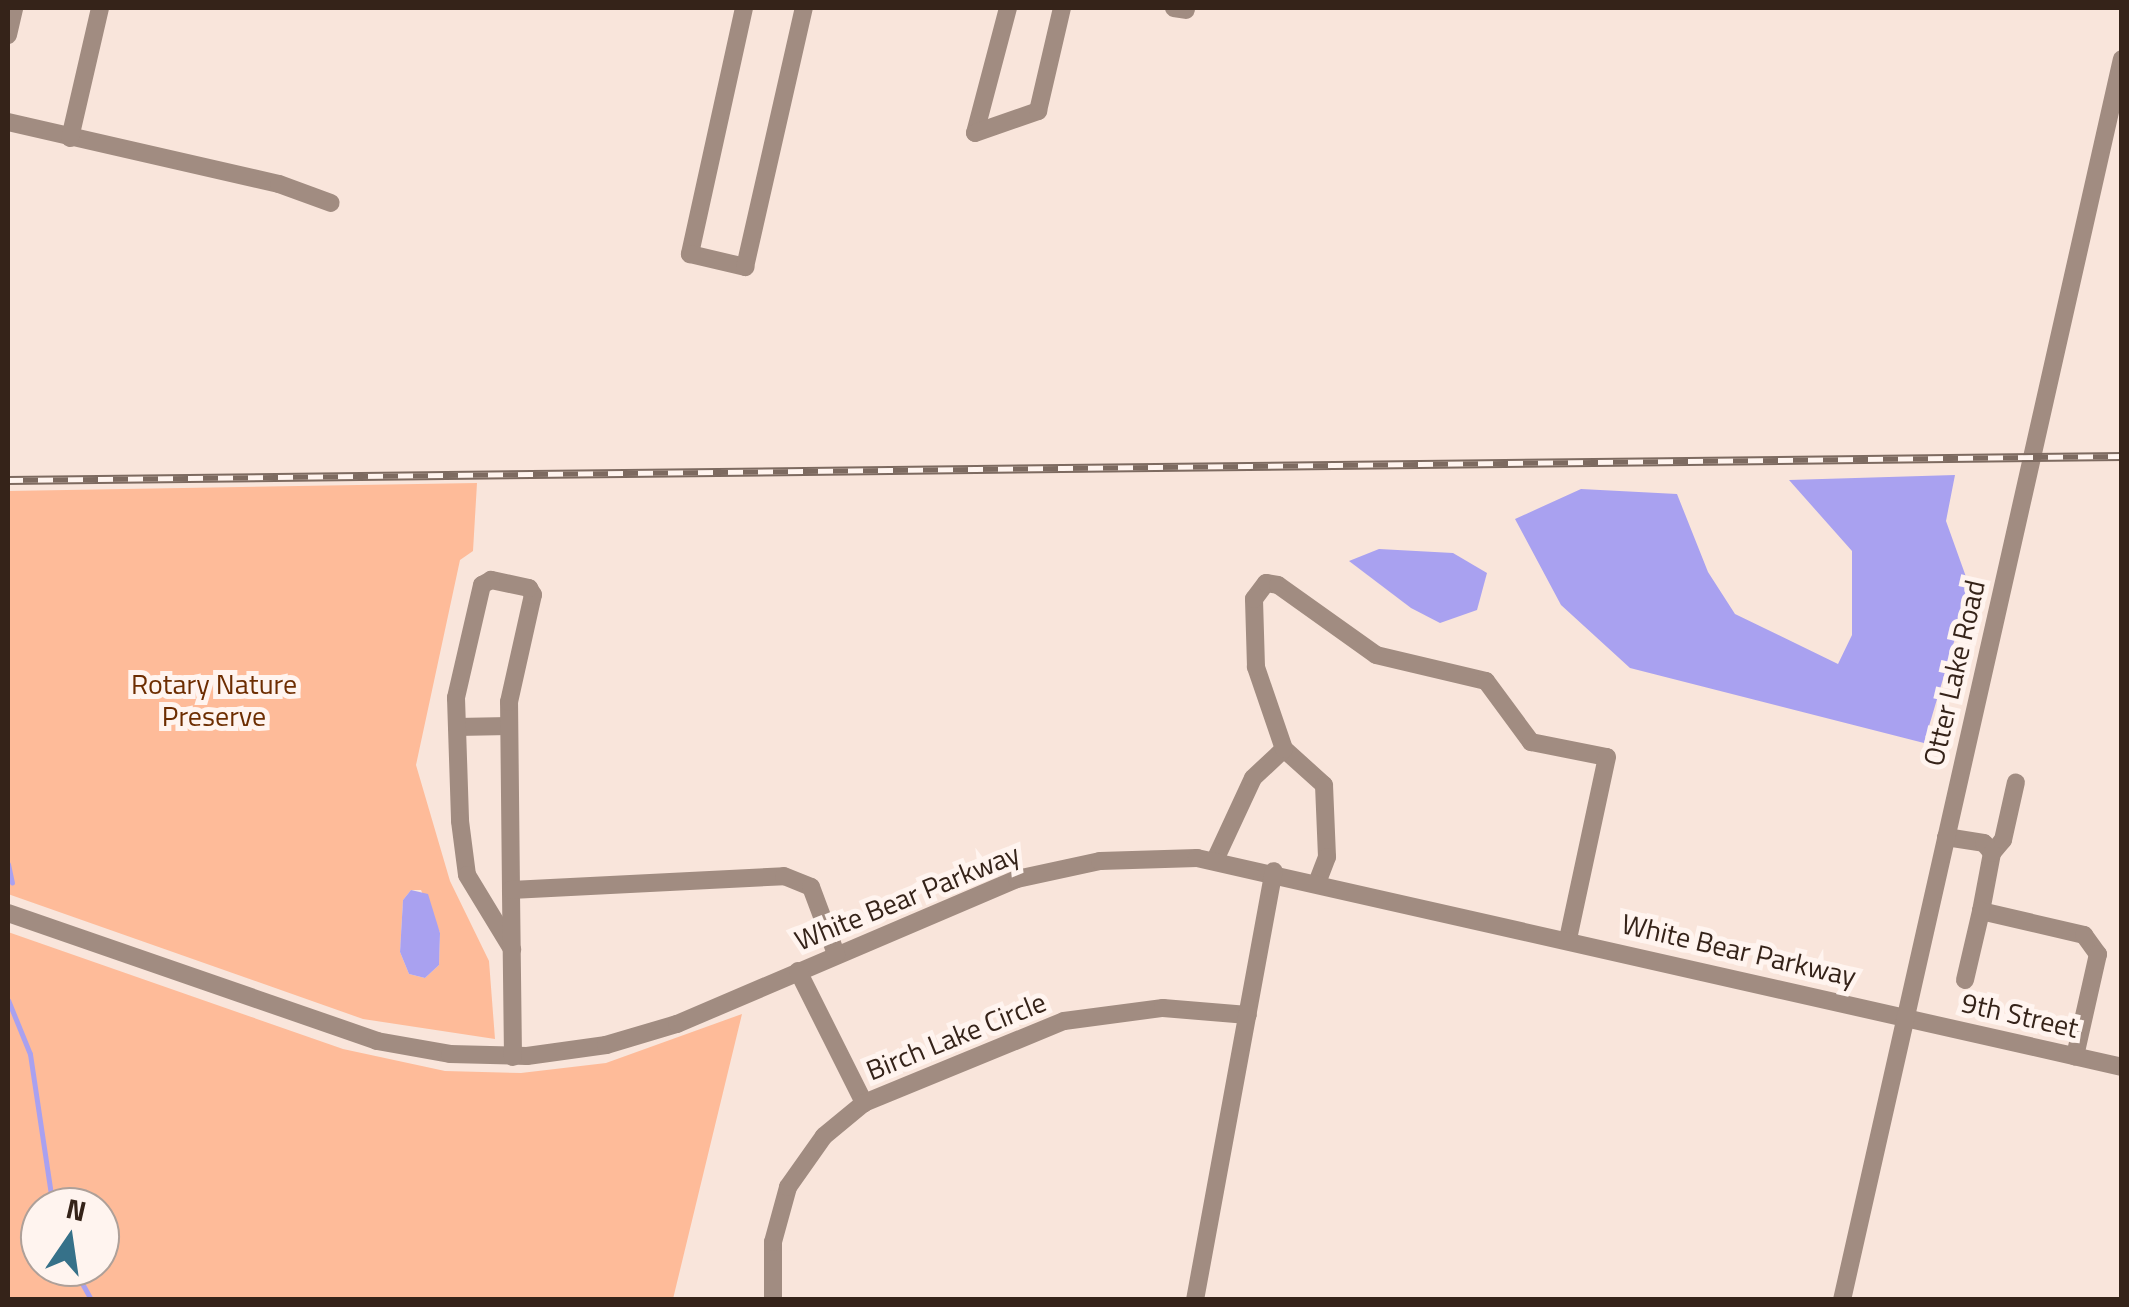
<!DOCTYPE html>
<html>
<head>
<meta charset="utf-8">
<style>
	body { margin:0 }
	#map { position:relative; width:2129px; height:1307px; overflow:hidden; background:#f9e5db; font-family:"Titillium Web",sans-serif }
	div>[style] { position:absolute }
	.green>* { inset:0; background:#febb99 }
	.water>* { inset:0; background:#a9a1f0 }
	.stream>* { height:5px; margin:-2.5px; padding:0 2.5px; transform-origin:2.5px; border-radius:2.5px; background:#a9a1f0 }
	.minor>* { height:18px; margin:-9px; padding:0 9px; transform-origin:9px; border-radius:9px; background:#a18c81 }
	.rail>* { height:9px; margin-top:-4.5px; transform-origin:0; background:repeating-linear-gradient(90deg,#fff4ef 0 15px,#7d6a60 0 30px); box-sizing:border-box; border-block:2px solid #7d6a60 }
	span { translate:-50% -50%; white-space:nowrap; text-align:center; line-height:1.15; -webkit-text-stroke:10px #fff4ef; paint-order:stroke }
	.street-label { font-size:28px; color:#352319 }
	.park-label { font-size:28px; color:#6d2d01 }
	.frame { position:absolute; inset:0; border:10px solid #352319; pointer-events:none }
	.north { position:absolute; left:20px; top:1187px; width:100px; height:100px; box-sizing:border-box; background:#fff4ef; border:2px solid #aea099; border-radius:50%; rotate:13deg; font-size:28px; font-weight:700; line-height:40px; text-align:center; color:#352319 }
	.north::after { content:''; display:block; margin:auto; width:35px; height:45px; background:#367189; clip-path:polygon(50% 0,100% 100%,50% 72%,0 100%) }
</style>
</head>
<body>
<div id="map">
	<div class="green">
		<div style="clip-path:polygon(evenodd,477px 483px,473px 551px,460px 560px,416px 765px,450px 881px,489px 961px,495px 1039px,363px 1019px,8px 894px,8px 491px,477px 483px,411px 890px,421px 890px,440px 933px,439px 965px,425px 978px,409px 974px,400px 952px,403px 900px,411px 890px)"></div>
		<div style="clip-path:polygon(evenodd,8px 932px,343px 1049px,445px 1071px,521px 1073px,606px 1063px,742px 1014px,673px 1299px,8px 1299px,8px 932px,40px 1207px,100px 1207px,100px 1267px,40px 1267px,40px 1207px)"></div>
	</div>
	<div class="water">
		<div style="clip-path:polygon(1955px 475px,1946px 521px,1970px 588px,1924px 743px,1630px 668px,1561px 605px,1515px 519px,1581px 489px,1677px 494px,1708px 572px,1735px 614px,1838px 664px,1852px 635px,1852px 551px,1789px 480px)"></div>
		<div style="clip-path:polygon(1379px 549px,1453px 553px,1487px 573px,1477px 610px,1440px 623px,1411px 608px,1349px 561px)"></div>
		<div style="clip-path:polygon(411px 890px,428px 894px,440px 933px,439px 965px,425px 978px,409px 974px,400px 952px,403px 900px)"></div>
	</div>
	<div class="stream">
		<div style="left:8px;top:864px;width:19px;rotate:78deg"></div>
		<div style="left:8px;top:1000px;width:58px;rotate:67.8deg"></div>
		<div style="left:30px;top:1054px;width:155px;rotate:81.5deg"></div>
		<div style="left:73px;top:1267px;width:38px;rotate:61deg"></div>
	</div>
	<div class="minor">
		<div style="left:744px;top:8px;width:252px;rotate:102.4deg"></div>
		<div style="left:690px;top:254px;width:57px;rotate:13.3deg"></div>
		<div style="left:745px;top:267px;width:266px;rotate:-77.2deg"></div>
		<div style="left:1008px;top:8px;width:129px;rotate:104.8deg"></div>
		<div style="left:975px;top:133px;width:67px;rotate:-19.2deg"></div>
		<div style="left:1038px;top:111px;width:106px;rotate:-76.9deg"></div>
		<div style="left:1174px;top:8px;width:12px;rotate:9deg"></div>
		<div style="left:8px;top:35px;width:28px;rotate:-77deg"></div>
		<div style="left:8px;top:122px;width:278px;rotate:12.9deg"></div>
		<div style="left:279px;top:184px;width:55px;rotate:20.1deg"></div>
		<div style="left:70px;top:138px;width:133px;rotate:-77deg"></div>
		<div style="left:457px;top:727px;width:52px;rotate:-1.1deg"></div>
		<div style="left:1284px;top:749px;width:54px;rotate:42deg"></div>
		<div style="left:1324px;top:785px;width:72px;rotate:87.6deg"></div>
		<div style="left:1327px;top:857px;width:26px;rotate:111deg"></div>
		<div style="left:1946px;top:837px;width:38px;rotate:9deg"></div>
		<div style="left:1984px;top:843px;width:13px;rotate:51deg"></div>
		<div style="left:1992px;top:853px;width:59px;rotate:100.7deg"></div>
		<div style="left:1981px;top:911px;width:106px;rotate:13.1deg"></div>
		<div style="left:2084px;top:935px;width:24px;rotate:54deg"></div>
		<div style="left:2098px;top:954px;width:105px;rotate:102.7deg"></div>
		<div style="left:1992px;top:853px;width:17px;rotate:-50deg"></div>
		<div style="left:2003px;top:840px;width:59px;rotate:-77.4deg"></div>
		<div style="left:1215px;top:860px;width:90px;rotate:-65.1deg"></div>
		<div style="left:1253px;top:778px;width:42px;rotate:-43.1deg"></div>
		<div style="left:1284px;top:749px;width:87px;rotate:-108.9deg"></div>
		<div style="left:1256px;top:667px;width:68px;rotate:-91.7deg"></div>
		<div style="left:1254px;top:599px;width:20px;rotate:-53deg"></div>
		<div style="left:1266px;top:583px;width:12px;rotate:9deg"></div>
		<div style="left:1278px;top:585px;width:120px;rotate:35.5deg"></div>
		<div style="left:1376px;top:655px;width:113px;rotate:13.3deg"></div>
		<div style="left:1486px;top:681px;width:76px;rotate:53.6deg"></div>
		<div style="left:1531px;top:742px;width:77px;rotate:11.2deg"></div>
		<div style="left:1607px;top:757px;width:186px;rotate:102.1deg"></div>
		<div style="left:511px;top:890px;width:188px;rotate:-90.6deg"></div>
		<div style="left:509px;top:702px;width:110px;rotate:-77.4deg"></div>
		<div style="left:533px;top:595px;width:8px;rotate:-120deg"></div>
		<div style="left:529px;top:588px;width:39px;rotate:-168deg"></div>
		<div style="left:491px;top:580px;width:10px;rotate:151deg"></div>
		<div style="left:482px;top:585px;width:116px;rotate:103deg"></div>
		<div style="left:456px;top:698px;width:123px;rotate:88.1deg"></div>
		<div style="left:460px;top:821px;width:54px;rotate:82.6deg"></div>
		<div style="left:467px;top:875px;width:87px;rotate:58.7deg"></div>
		<div style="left:8px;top:913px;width:391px;rotate:19.1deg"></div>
		<div style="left:377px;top:1041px;width:74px;rotate:10.1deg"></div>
		<div style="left:450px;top:1054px;width:77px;rotate:1.5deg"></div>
		<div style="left:527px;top:1056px;width:80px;rotate:-7.9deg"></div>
		<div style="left:606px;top:1045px;width:74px;rotate:-16.5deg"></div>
		<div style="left:677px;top:1024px;width:370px;rotate:-23.1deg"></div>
		<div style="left:1017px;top:879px;width:85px;rotate:-12.2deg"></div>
		<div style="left:1100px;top:861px;width:97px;rotate:-1.8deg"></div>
		<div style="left:1197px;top:858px;width:948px;rotate:12.73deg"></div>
		<div style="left:798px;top:971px;width:148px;rotate:63.4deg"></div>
		<div style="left:864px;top:1103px;width:216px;rotate:-22.3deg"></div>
		<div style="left:1064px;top:1021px;width:100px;rotate:-7.5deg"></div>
		<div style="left:1163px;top:1008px;width:85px;rotate:4.7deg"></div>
		<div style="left:1965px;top:980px;width:71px;rotate:-76.9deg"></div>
		<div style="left:513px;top:1057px;width:167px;rotate:-90.7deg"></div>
		<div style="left:511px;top:890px;width:273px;rotate:-2.9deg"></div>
		<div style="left:784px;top:876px;width:29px;rotate:22deg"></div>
		<div style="left:811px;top:887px;width:72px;rotate:69.5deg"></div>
		<div style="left:773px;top:1300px;width:58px;rotate:-90deg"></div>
		<div style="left:773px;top:1242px;width:57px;rotate:-74.7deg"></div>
		<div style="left:788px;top:1187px;width:62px;rotate:-54.8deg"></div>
		<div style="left:824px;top:1136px;width:52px;rotate:-39.5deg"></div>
		<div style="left:1195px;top:1300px;width:436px;rotate:-79.6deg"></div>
		<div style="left:1842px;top:1300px;width:1272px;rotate:-77.29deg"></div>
	</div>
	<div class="rail">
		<div style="left:8px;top:480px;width:2114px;rotate:-0.65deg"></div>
	</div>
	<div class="street-label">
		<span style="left:1954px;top:673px;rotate:-77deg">Otter Lake Road</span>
		<span style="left:907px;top:897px;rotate:-22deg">White Bear Parkway</span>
		<span style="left:1739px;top:950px;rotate:13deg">White Bear Parkway</span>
		<span style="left:2020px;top:1015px;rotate:13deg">9th Street</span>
		<span style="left:956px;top:1036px;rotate:-22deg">Birch Lake Circle</span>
	</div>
	<div class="park-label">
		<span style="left:214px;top:700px">Rotary Nature<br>Preserve</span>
	</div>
	<div class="frame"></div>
	<div class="north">N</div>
</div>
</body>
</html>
